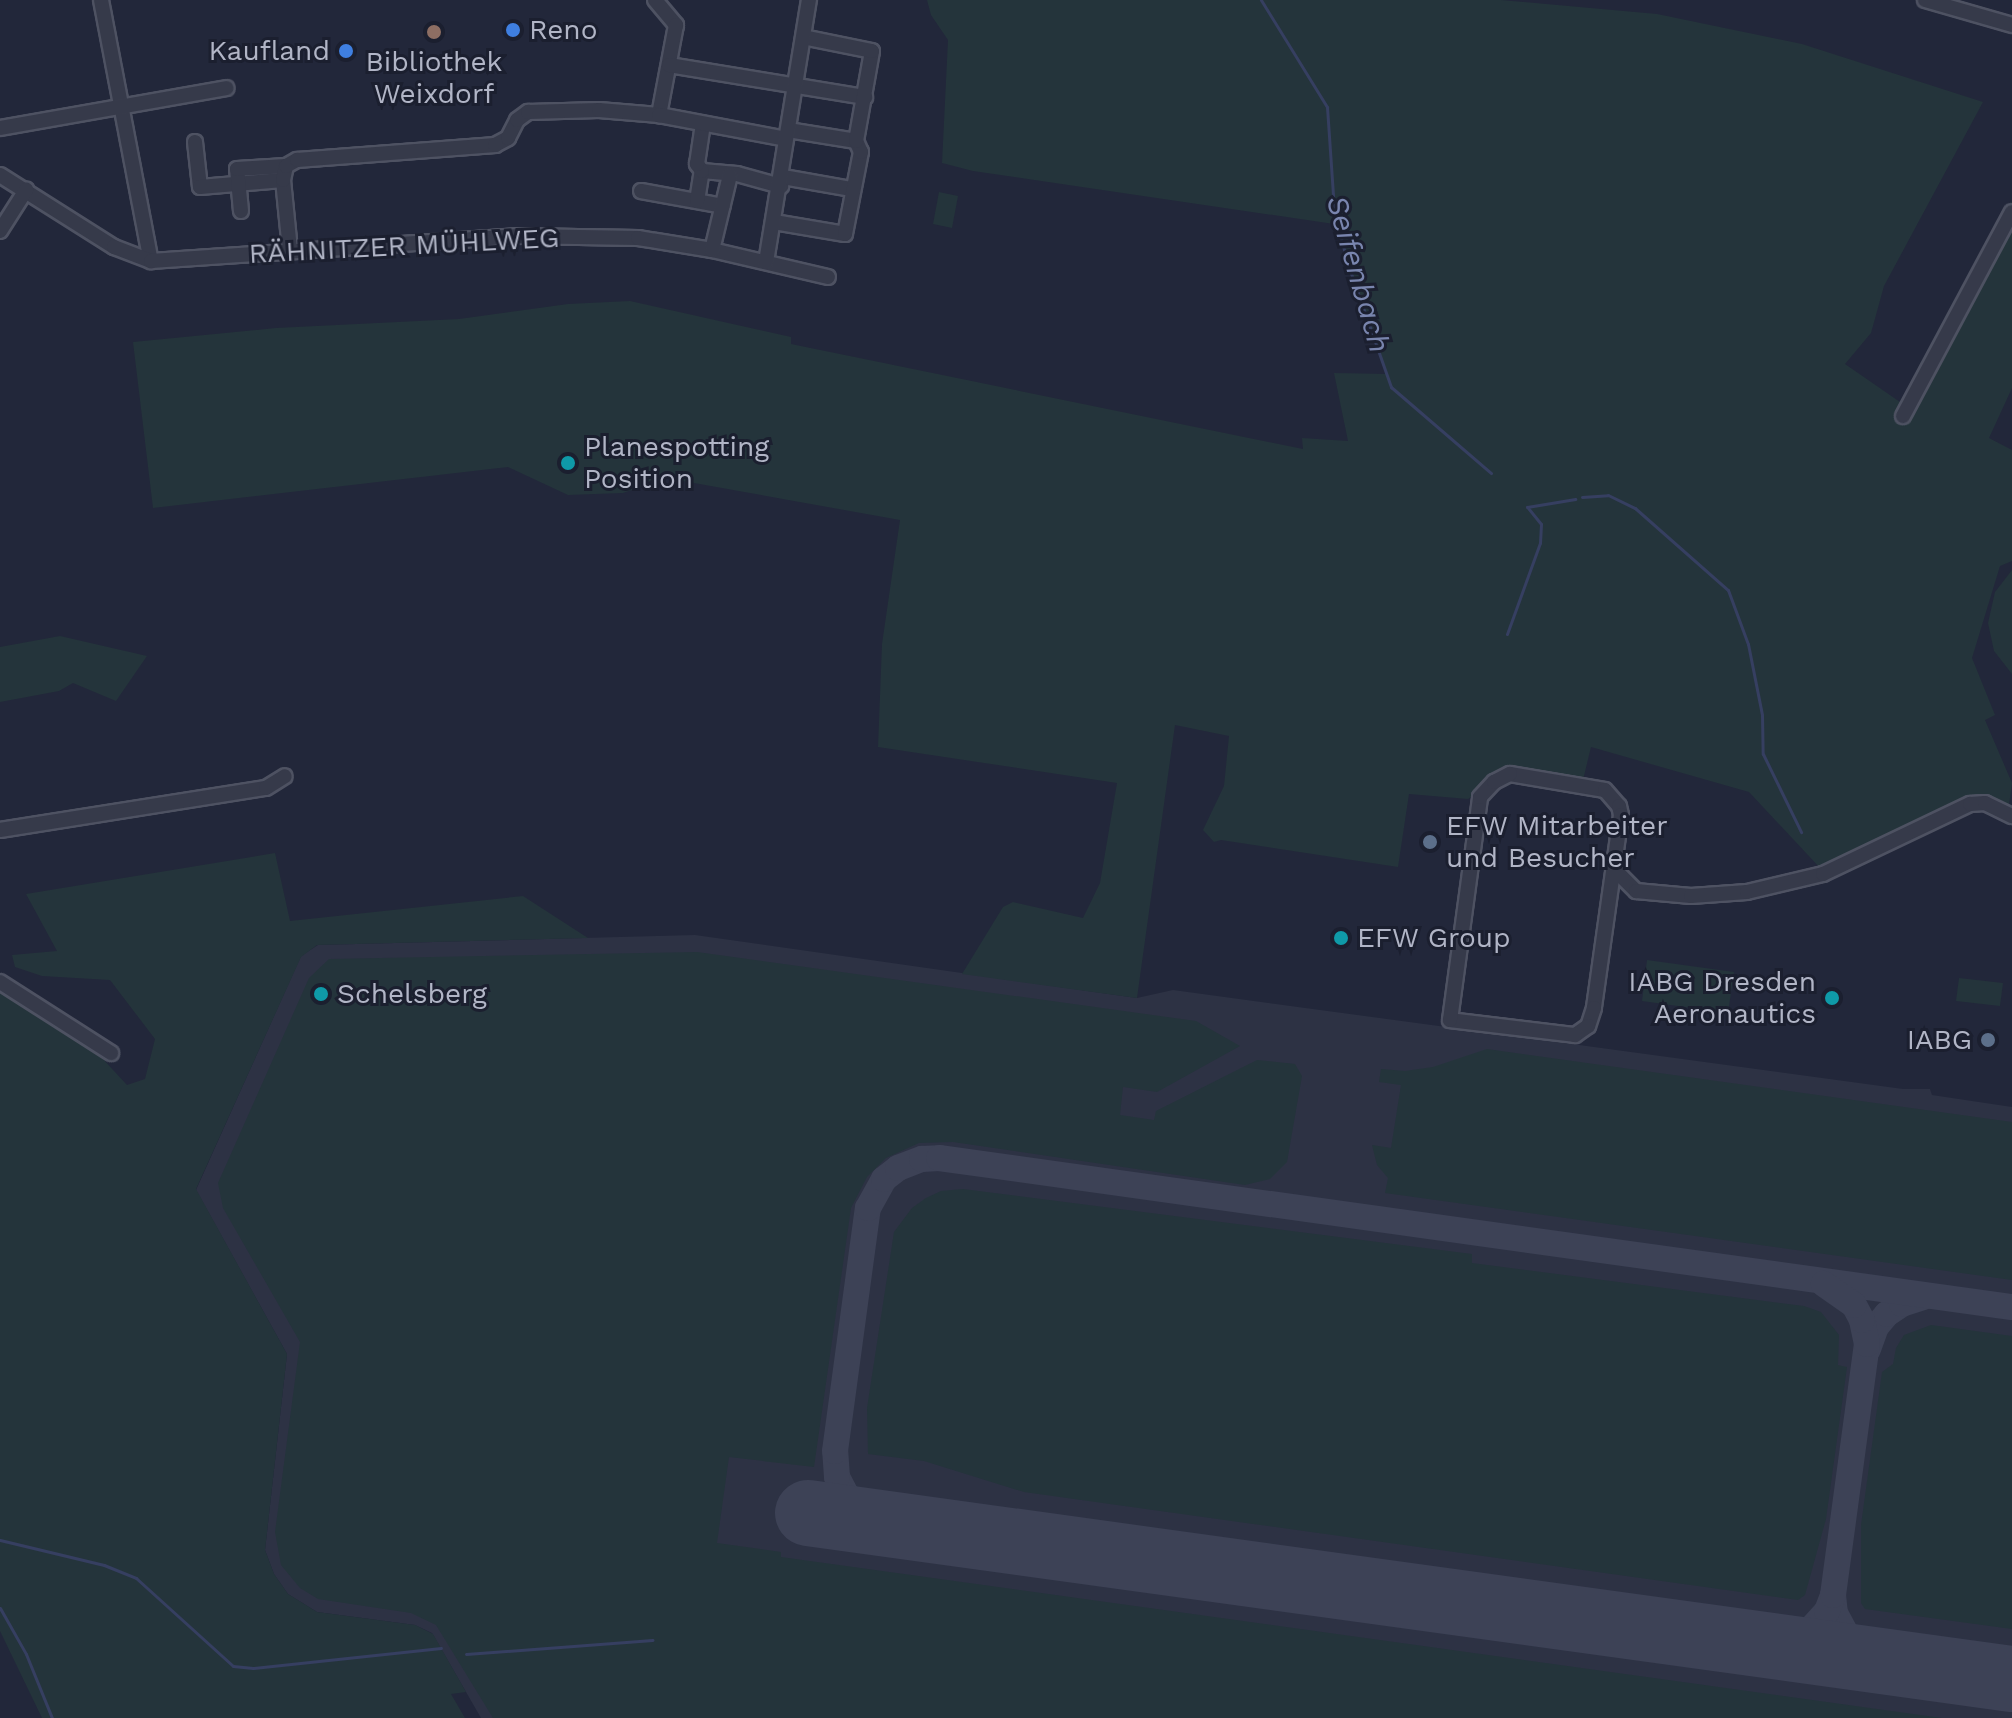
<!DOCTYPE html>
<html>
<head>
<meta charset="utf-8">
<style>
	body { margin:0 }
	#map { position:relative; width:2012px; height:1718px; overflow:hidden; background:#22273a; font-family:"Work Sans",sans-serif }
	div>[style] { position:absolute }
	.airport>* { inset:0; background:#2d3244 }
	.green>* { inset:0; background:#24343b }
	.stream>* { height:3px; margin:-1.5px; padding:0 1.5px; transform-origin:1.5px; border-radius:1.5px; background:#363f61 }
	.taxiway>* { height:26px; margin:-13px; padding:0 13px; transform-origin:13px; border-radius:13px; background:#3d4256 }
	.runway>* { height:66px; margin:-33px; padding:0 33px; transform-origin:33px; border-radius:33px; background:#3d4256 }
	.roads { filter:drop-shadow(2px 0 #4e5262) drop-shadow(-2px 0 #4e5262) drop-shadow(0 2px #4e5262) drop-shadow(0 -2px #4e5262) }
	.minor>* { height:14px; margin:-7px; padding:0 7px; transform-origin:7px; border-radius:7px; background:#363a4a }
	.dots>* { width:22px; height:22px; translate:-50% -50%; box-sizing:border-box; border:4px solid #1b1f2f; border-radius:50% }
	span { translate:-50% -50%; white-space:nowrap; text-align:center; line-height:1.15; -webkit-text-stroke:6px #1b1f2f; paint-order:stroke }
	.poi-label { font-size:28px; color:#b1b5c6 }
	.left { translate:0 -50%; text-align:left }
	.right { translate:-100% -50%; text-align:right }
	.street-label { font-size:28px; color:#b1b5c6 }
	.water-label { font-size:30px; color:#7985ae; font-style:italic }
</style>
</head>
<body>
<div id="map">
	<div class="airport">
		<div style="clip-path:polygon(695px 935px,1137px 998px,1173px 990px,1903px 1089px,1930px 1089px,1932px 1095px,2012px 1107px,2012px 1718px,481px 1718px,432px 1633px,415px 1625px,317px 1612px,288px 1594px,274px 1574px,265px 1550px,287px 1354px,196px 1190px,301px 956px,318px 945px)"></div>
	</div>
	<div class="green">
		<div style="clip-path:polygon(927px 0,1501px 0,1657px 14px,1802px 44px,1983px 102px,1884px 286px,1871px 333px,1845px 364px,1900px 402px,2012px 201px,2012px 388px,1989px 438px,2012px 450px,2012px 561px,2000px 566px,1972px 658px,1995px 715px,1985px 720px,2012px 783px,2009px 805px,1985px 796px,1969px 796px,1821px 869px,1749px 792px,1591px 747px,1583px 780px,1510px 770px,1468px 799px,1409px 794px,1398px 867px,1221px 840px,1214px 842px,1203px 830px,1224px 786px,1229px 736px,1175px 725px,1137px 998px,962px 974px,1003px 907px,1013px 902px,1083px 918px,1100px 883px,1117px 783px,878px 747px,882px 644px,900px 520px,666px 478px,623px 493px,568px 495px,508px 467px,153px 508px,133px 342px,276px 328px,459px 319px,568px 304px,630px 301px,791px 337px,791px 344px,1303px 449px,1302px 438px,1348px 441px,1334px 373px,1387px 374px,1334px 224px,973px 171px,942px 163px,948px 40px,931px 15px)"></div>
		<div style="clip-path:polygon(939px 192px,958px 196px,952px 228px,933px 224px)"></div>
		<div style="clip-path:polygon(2012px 570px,2012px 674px,1994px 651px,1988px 623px,1995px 592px)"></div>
		<div style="clip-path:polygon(60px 636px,147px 656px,116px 701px,73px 683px,59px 691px,0 702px,0 647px)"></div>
		<div style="clip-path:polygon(275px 853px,290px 921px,523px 896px,588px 938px,317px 945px,301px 957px,196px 1189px,287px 1354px,265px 1550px,274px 1574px,288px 1594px,317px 1612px,415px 1625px,433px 1634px,466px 1692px,451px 1694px,465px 1718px,42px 1718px,0 1631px,0 987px,89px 1044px,127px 1085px,145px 1079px,155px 1039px,110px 980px,42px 976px,15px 967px,12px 955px,57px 951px,26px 894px)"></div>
		<div style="clip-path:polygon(697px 952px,1196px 1021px,1240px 1046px,1157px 1092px,1123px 1087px,1120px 1115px,1154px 1120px,1156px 1111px,1257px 1060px,1295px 1064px,1302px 1076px,1287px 1162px,1270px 1179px,1245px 1185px,953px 1142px,919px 1143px,886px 1158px,867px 1177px,851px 1208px,814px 1467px,729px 1457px,717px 1543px,781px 1552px,781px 1557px,1942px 1718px,493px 1718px,436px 1625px,411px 1613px,318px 1599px,300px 1588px,281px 1565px,275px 1532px,300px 1342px,223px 1208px,218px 1183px,309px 978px,329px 959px)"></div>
		<div style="clip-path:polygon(1647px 960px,1734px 972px,1728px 1013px,1642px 1001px)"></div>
		<div style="clip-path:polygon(1959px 978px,2003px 983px,2000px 1006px,1956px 1001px)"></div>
		<div style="clip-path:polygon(1487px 1049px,2012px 1122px,2012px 1280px,1385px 1193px,1388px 1178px,1377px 1165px,1372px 1145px,1391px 1148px,1401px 1085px,1379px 1082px,1381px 1069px,1405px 1071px,1433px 1067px)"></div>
		<div style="clip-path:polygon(963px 1189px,1472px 1254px,1472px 1263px,1804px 1306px,1821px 1312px,1839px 1335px,1838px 1365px,1847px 1367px,1826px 1519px,1805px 1595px,1798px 1600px,1024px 1492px,924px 1461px,868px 1454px,867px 1408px,894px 1232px,912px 1208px,926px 1198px,941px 1191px)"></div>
		<div style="clip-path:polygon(1931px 1325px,2012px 1336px,2012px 1629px,1865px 1609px,1861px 1603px,1861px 1525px,1882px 1372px,1893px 1364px,1896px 1348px,1904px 1335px)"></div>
	</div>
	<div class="stream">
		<div style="left:1261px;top:0;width:126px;rotate:58.3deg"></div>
		<div style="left:1327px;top:107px;width:102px;rotate:86.1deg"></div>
		<div style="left:1334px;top:209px;width:55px;rotate:76.2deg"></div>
		<div style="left:1347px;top:262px;width:133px;rotate:70.6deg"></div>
		<div style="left:1391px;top:387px;width:132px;rotate:40.7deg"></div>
		<div style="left:1582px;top:497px;width:26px;rotate:-4deg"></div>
		<div style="left:1608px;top:495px;width:30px;rotate:26deg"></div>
		<div style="left:1635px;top:508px;width:124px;rotate:41.4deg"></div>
		<div style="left:1728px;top:590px;width:58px;rotate:69.7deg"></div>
		<div style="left:1748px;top:644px;width:72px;rotate:78.8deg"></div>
		<div style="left:1762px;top:715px;width:39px;rotate:89deg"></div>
		<div style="left:1763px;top:754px;width:87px;rotate:64deg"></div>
		<div style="left:1507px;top:634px;width:97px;rotate:-70.1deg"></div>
		<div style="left:1540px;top:543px;width:19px;rotate:-87deg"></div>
		<div style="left:1541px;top:524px;width:22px;rotate:-129deg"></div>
		<div style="left:1527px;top:507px;width:49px;rotate:-9.5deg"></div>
		<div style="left:0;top:1540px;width:107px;rotate:13.5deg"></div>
		<div style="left:104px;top:1565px;width:35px;rotate:22deg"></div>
		<div style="left:136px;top:1578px;width:131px;rotate:42.2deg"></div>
		<div style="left:233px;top:1666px;width:20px;rotate:6deg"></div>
		<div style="left:253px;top:1668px;width:189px;rotate:-6.1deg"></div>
		<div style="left:0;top:1608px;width:53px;rotate:60.5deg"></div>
		<div style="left:26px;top:1654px;width:69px;rotate:67.9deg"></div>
		<div style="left:466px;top:1654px;width:187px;rotate:-4.3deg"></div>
	</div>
	<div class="taxiway">
		<div style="left:1868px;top:1349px;width:23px;rotate:-70deg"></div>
		<div style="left:1876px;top:1327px;width:17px;rotate:-50deg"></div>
		<div style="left:1887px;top:1314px;width:18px;rotate:-34deg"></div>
		<div style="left:1902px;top:1304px;width:22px;rotate:-18deg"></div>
		<div style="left:889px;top:1523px;width:23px;rotate:-160deg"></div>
		<div style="left:867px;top:1515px;width:28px;rotate:-136deg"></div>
		<div style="left:847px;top:1496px;width:21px;rotate:-118deg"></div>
		<div style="left:837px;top:1477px;width:26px;rotate:-94deg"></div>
		<div style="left:835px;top:1451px;width:245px;rotate:-82.3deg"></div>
		<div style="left:868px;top:1208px;width:33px;rotate:-61deg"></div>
		<div style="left:884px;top:1179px;width:18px;rotate:-38deg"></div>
		<div style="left:898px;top:1168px;width:26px;rotate:-21deg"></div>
		<div style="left:922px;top:1159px;width:17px;rotate:-3deg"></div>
		<div style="left:939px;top:1158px;width:1083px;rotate:7.91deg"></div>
		<div style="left:1833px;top:1595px;width:18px;rotate:84deg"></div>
		<div style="left:1835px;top:1613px;width:26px;rotate:62deg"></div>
		<div style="left:1847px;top:1636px;width:25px;rotate:43deg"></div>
		<div style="left:1865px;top:1653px;width:23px;rotate:23deg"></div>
		<div style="left:1764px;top:1645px;width:24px;rotate:-7deg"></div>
		<div style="left:1788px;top:1642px;width:24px;rotate:-28deg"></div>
		<div style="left:1809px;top:1631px;width:27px;rotate:-48deg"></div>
		<div style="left:1827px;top:1611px;width:17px;rotate:-69deg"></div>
		<div style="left:1833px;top:1595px;width:253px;rotate:-82.3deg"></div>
		<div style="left:1867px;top:1344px;width:25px;rotate:-102deg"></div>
		<div style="left:1862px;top:1320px;width:17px;rotate:-118deg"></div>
		<div style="left:1854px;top:1305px;width:37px;rotate:-145deg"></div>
	</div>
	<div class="runway">
		<div style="left:808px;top:1513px;width:1215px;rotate:7.85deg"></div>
	</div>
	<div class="roads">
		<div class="minor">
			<div style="left:101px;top:0;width:266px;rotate:79.2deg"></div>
			<div style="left:655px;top:0;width:33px;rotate:50deg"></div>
			<div style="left:676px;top:25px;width:92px;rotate:100.7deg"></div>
			<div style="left:1925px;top:0;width:91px;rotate:16deg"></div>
			<div style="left:669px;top:65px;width:199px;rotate:9.3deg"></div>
			<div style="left:0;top:128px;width:230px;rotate:-10deg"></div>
			<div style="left:788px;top:130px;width:69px;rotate:9.2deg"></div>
			<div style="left:195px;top:142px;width:45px;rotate:83.7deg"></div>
			<div style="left:200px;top:187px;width:83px;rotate:-4.8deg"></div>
			<div style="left:702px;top:171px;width:35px;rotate:5deg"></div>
			<div style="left:737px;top:174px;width:46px;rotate:15.3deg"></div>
			<div style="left:0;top:175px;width:135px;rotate:32.3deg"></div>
			<div style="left:114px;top:247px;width:40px;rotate:21deg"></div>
			<div style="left:151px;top:261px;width:369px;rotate:-3.9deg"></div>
			<div style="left:519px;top:236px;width:119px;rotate:1deg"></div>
			<div style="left:638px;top:238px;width:75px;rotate:9.2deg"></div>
			<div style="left:712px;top:250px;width:119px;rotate:13.1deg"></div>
			<div style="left:783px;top:177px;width:70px;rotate:9.9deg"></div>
			<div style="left:641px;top:191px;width:83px;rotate:10.4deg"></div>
			<div style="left:697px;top:201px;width:30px;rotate:-81deg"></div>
			<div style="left:702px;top:171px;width:9px;rotate:-126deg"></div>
			<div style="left:697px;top:164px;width:40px;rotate:-81.5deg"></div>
			<div style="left:241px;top:211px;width:42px;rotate:-95.4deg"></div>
			<div style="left:237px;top:169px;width:49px;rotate:-3.5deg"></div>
			<div style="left:774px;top:222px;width:72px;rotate:9.6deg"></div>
			<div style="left:845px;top:234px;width:84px;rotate:-79deg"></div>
			<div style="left:861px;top:152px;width:12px;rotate:-114deg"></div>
			<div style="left:856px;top:141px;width:91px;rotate:-79.9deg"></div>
			<div style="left:872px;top:51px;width:70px;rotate:-168.5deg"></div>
			<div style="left:0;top:231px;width:49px;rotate:-57.6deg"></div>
			<div style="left:290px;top:250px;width:70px;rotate:-95.7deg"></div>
			<div style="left:283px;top:180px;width:14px;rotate:-78deg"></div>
			<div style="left:286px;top:166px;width:13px;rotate:-29deg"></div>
			<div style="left:297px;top:160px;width:199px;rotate:-4.3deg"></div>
			<div style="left:495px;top:145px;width:15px;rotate:-28deg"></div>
			<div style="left:508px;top:138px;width:20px;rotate:-63deg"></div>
			<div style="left:517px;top:120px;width:14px;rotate:-36deg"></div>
			<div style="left:528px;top:112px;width:71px;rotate:-1.6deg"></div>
			<div style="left:599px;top:110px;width:60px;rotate:4.8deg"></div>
			<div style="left:659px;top:115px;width:129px;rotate:10.7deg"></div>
			<div style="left:712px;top:250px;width:77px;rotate:-76.5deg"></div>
			<div style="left:766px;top:262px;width:266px;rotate:-80.7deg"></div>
			<div style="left:1903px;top:416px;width:231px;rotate:-61.9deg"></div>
			<div style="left:1510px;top:774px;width:96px;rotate:9.6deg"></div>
			<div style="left:1605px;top:790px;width:21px;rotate:49deg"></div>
			<div style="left:1619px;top:806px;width:9px;rotate:77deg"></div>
			<div style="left:1621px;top:815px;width:195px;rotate:98deg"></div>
			<div style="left:1594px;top:1008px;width:19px;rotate:108deg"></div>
			<div style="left:1588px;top:1026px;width:16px;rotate:145deg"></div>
			<div style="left:1575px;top:1035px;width:126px;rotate:-173.2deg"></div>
			<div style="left:1450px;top:1020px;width:225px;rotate:-82.3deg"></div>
			<div style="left:1480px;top:797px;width:21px;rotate:-47deg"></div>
			<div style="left:1494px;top:782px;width:18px;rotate:-27deg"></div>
			<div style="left:0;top:830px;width:269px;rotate:-9deg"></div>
			<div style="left:266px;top:788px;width:22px;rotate:-32deg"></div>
			<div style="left:1613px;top:868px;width:33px;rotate:45deg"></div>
			<div style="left:1636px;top:891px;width:55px;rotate:5.2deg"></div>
			<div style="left:1691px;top:896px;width:56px;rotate:-4.1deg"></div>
			<div style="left:1747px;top:892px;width:78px;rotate:-13.3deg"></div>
			<div style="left:1823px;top:874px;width:163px;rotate:-25.5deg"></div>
			<div style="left:1970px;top:804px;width:15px;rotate:-4deg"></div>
			<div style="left:1985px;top:803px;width:30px;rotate:26deg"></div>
			<div style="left:0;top:982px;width:132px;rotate:32.6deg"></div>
		</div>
	</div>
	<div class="dots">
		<div style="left:513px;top:30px;background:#3f7fe0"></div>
		<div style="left:434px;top:32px;background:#8d6e63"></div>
		<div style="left:346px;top:51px;background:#3f7fe0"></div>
		<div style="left:568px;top:463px;background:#0f9aa8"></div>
		<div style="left:1430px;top:842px;background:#5c6f8a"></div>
		<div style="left:1341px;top:938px;background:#0f9aa8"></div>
		<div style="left:321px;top:994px;background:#0f9aa8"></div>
		<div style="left:1832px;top:998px;background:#0f9aa8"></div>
		<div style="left:1988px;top:1040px;background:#5c6f8a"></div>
	</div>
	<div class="poi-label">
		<span class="left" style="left:529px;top:30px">Reno</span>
		<span class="right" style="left:330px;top:51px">Kaufland</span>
		<span style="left:434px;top:78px">Bibliothek<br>Weixdorf</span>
		<span class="left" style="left:584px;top:463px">Planespotting<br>Position</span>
		<span class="left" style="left:1446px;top:842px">EFW Mitarbeiter<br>und Besucher</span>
		<span class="left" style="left:1357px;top:938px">EFW Group</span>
		<span class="right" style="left:1816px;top:998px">IABG Dresden<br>Aeronautics</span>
		<span class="left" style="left:337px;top:994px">Schelsberg</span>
		<span class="right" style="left:1972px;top:1040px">IABG</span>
	</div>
	<div class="street-label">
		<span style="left:404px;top:246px;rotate:-3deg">RÄHNITZER MÜHLWEG</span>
	</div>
	<div class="water-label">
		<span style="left:1358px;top:274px;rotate:74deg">Seifenbach</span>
	</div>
</div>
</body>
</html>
